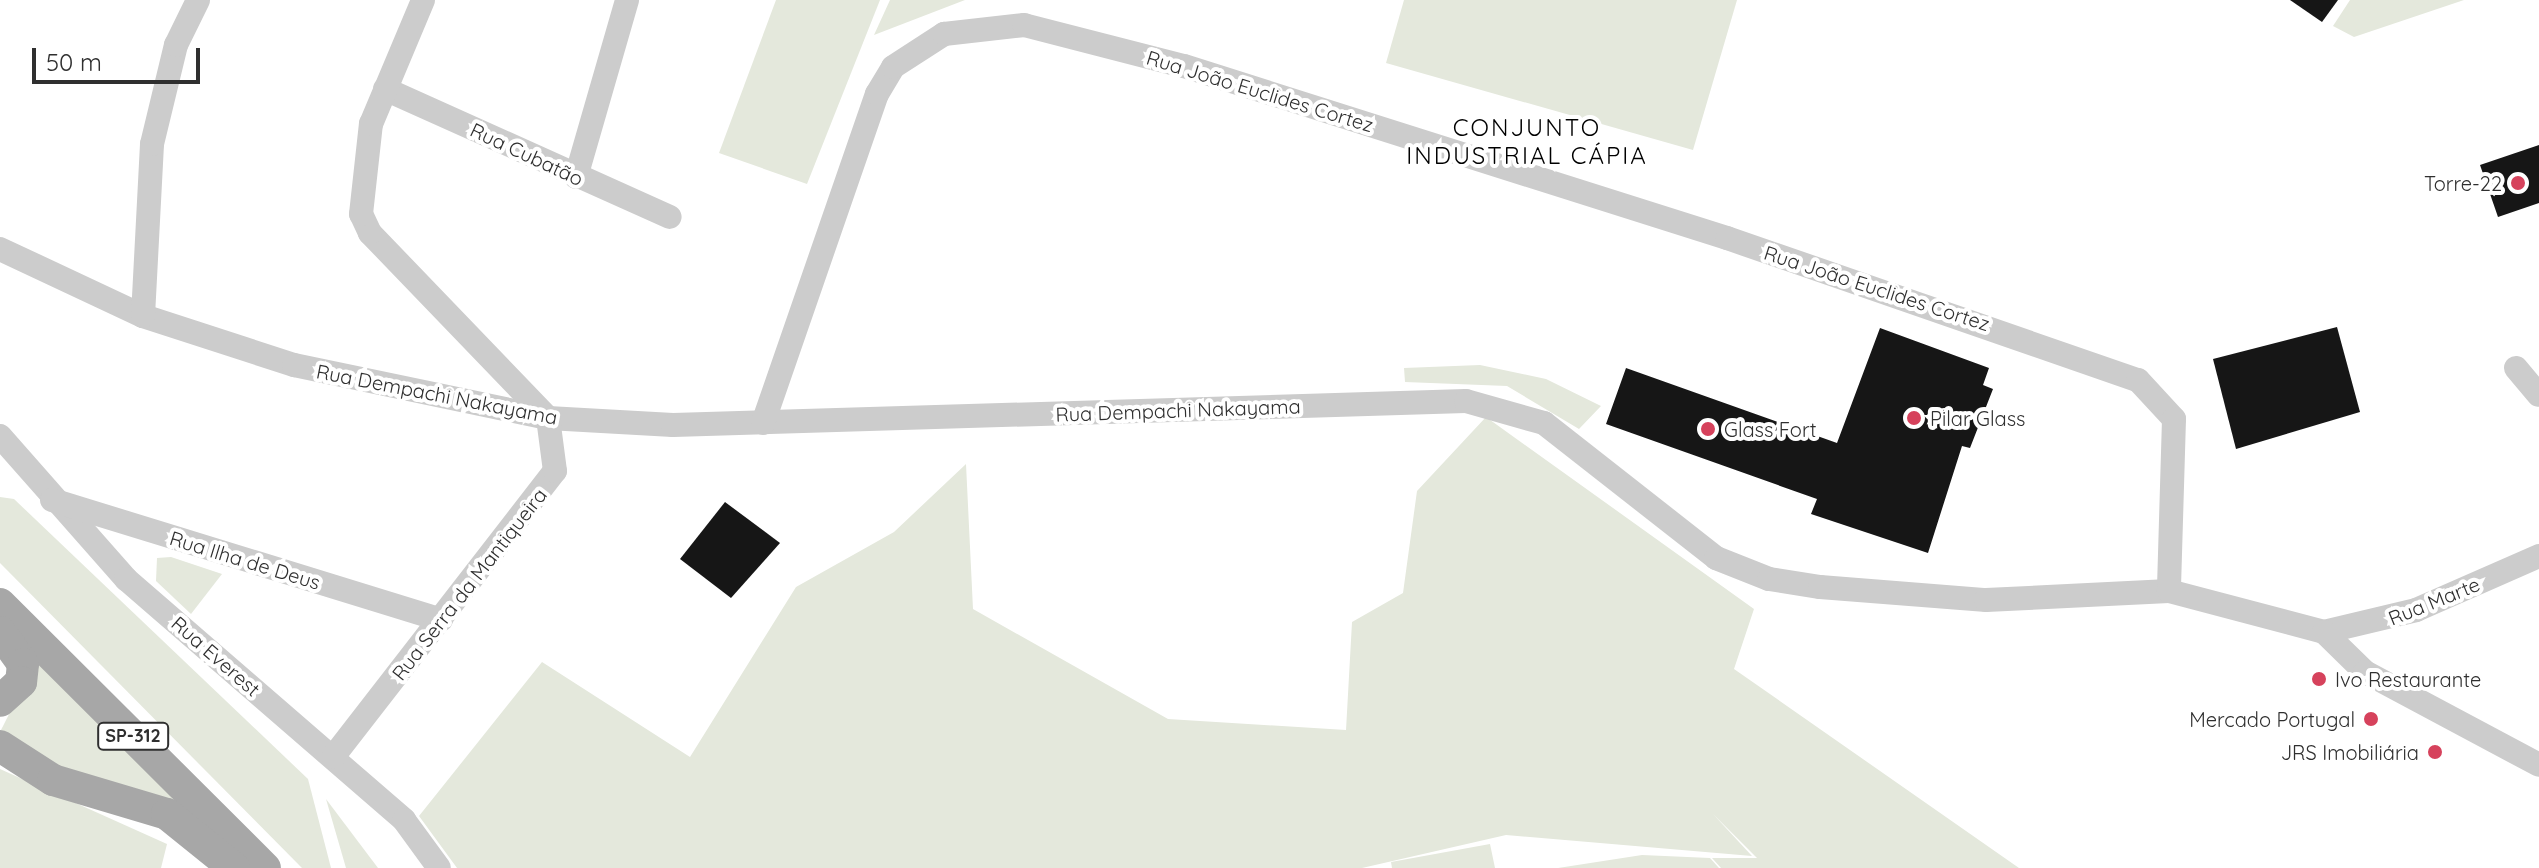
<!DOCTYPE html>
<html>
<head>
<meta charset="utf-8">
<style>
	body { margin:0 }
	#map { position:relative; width:2539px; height:868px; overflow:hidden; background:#fff; font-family:Quicksand,sans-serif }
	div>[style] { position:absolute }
	.green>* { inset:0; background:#e4e8dc }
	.building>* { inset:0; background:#161616 }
	.minor>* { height:24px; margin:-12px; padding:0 12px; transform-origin:12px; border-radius:12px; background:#ccc }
	.major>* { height:32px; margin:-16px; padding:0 16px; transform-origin:16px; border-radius:16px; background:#a7a7a7 }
	.dots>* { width:22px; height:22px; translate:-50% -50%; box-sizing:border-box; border:4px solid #fff; border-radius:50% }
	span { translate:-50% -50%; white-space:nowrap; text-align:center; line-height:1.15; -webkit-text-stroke:8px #fff; paint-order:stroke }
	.shield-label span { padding:2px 6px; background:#fff; border:2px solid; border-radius:6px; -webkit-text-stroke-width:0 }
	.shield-label { font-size:18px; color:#2f2f2f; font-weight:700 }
	.street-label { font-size:20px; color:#2f2f2f }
	.poi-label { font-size:20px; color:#2f2f2f }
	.right { translate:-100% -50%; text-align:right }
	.left { translate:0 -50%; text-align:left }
	.quarter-label { font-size:24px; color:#000; letter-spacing:2px }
	.scale { position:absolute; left:32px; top:48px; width:168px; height:36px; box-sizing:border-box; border:4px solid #2f2f2f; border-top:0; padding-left:10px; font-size:24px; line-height:28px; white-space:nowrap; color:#2f2f2f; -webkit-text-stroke:6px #fff; paint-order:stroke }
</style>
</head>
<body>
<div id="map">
	<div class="green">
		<div style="clip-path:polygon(776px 0,880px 0,807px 184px,719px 153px)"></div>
		<div style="clip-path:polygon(890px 0,965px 0,874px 35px)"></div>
		<div style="clip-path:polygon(1404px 0,1737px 0,1693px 150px,1386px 63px)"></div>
		<div style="clip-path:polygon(2350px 0,2464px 0,2354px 37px,2333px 26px)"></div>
		<div style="clip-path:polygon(1480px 365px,1546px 379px,1601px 406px,1579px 429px,1507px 386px,1405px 382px,1404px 368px)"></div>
		<div style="clip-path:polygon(1486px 417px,1754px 609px,1734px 669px,2019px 868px,1721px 868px,1712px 858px,1757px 858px,1713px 814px,1752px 856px,1506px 835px,1362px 868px,457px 868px,419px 816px,542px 662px,690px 757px,796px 587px,894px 532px,966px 464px,973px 609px,1168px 719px,1346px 730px,1352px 622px,1403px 593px,1417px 491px)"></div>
		<div style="clip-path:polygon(0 497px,14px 499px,308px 779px,331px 868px,302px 868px,0 563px)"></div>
		<div style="clip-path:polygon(171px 557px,222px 574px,191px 614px,156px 581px,157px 558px)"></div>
		<div style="clip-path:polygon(36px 661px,180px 803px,175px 809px,21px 752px,0 732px)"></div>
		<div style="clip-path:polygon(0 769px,167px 844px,161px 868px,0 868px)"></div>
		<div style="clip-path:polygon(326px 799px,378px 868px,346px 868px)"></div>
		<div style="clip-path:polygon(1490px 844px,1495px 868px,1392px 868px,1391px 862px)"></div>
		<div style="clip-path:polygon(1642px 855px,1710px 858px,1719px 868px,1558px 868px)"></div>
	</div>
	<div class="building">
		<div style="clip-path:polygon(2290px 0,2338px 0,2322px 22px)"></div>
		<div style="clip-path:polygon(2539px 145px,2539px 203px,2498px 217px,2480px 165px)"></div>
		<div style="clip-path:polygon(2337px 327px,2360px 412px,2236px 449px,2213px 359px)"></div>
		<div style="clip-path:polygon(1880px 328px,1989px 368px,1983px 385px,1993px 389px,1970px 448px,1962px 446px,1928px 553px,1811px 514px,1817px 499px,1606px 424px,1626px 368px,1837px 443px)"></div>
		<div style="clip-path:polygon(725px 502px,780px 543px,731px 598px,680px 559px)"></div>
	</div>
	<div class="minor">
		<div style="left:385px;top:89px;width:312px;rotate:24.2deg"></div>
		<div style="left:576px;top:177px;width:184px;rotate:-73.9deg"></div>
		<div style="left:0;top:249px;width:158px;rotate:25.1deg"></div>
		<div style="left:143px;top:316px;width:159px;rotate:18deg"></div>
		<div style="left:294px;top:365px;width:259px;rotate:11.8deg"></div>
		<div style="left:548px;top:418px;width:125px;rotate:3.2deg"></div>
		<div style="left:673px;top:425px;width:793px;rotate:-1.73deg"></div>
		<div style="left:1466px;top:401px;width:81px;rotate:15.8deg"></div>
		<div style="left:1544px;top:423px;width:219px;rotate:38.1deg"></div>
		<div style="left:1716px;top:558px;width:57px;rotate:21.6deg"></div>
		<div style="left:1769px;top:579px;width:52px;rotate:8.9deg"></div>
		<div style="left:1820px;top:587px;width:167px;rotate:4.5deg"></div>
		<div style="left:1986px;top:600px;width:183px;rotate:-2.8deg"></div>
		<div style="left:2169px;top:591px;width:160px;rotate:14.8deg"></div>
		<div style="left:2324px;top:632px;width:95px;rotate:-13.4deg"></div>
		<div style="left:2416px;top:610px;width:134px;rotate:-23.7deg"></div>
		<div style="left:143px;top:316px;width:172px;rotate:-87deg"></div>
		<div style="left:152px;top:144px;width:102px;rotate:-76.4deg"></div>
		<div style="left:176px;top:45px;width:50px;rotate:-63.9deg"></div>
		<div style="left:2516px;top:368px;width:35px;rotate:50deg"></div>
		<div style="left:763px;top:423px;width:348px;rotate:-70.9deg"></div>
		<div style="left:877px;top:94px;width:31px;rotate:-59deg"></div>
		<div style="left:893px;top:67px;width:61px;rotate:-32.9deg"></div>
		<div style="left:944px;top:34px;width:81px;rotate:-6.4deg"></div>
		<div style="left:1024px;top:25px;width:165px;rotate:14.4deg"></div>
		<div style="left:1184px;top:66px;width:570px;rotate:17.58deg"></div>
		<div style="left:1727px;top:238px;width:435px;rotate:19.1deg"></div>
		<div style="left:2138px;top:380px;width:53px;rotate:47.3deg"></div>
		<div style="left:2174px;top:419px;width:172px;rotate:91.7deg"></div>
		<div style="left:0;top:436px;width:191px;rotate:48.6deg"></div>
		<div style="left:126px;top:579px;width:368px;rotate:40.9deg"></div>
		<div style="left:404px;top:820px;width:59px;rotate:53.9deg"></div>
		<div style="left:52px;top:500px;width:407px;rotate:17.1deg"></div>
		<div style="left:2324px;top:632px;width:57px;rotate:44.3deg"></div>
		<div style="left:2365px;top:672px;width:197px;rotate:28.1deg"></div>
		<div style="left:333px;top:757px;width:362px;rotate:-52.2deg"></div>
		<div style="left:555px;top:471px;width:53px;rotate:-97.5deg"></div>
		<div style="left:548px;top:418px;width:257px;rotate:-133.9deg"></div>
		<div style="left:370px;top:233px;width:21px;rotate:-115deg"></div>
		<div style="left:361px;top:214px;width:91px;rotate:-83.7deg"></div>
		<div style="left:371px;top:124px;width:134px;rotate:-67.2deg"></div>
	</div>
	<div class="major">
		<div style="left:0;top:604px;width:374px;rotate:44.9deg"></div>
		<div style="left:0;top:632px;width:39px;rotate:54deg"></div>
		<div style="left:23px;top:664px;width:18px;rotate:96deg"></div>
		<div style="left:21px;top:682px;width:28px;rotate:138deg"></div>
		<div style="left:0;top:746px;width:63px;rotate:32.7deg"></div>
		<div style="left:53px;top:780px;width:119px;rotate:16.6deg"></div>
		<div style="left:167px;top:814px;width:86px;rotate:38.9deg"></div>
	</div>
	<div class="dots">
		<div style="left:2518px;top:183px;background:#d6425c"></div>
		<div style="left:1914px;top:418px;background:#d6425c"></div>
		<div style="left:1708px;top:429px;background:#d6425c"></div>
		<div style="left:2319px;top:679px;background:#d6425c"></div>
		<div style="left:2371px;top:719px;background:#d6425c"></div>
		<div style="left:2435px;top:752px;background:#d6425c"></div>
	</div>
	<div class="shield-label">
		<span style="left:133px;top:736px">SP-312</span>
	</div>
	<div class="street-label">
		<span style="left:1260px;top:91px;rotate:17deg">Rua João Euclides Cortez</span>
		<span style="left:527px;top:154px;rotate:25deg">Rua Cubatão</span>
		<span style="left:1877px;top:288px;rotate:18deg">Rua João Euclides Cortez</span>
		<span style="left:437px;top:394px;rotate:11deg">Rua Dempachi Nakayama</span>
		<span style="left:1178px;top:410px;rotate:-2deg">Rua Dempachi Nakayama</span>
		<span style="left:245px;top:560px;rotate:17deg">Rua Ilha de Deus</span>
		<span style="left:469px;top:584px;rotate:-52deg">Rua Serra da Mantiqueira</span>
		<span style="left:2434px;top:601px;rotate:-22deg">Rua Marte</span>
		<span style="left:216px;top:656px;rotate:41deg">Rua Everest</span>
	</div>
	<div class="poi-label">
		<span class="right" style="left:2502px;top:183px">Torre-22</span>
		<span class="left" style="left:1930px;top:418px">Pilar Glass</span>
		<span class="left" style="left:1724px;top:429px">Glass Fort</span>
		<span class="left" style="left:2335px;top:679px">Ivo Restaurante</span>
		<span class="right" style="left:2355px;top:719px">Mercado Portugal</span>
		<span class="right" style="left:2419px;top:752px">JRS Imobiliária</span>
	</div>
	<div class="quarter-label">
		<span style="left:1527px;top:142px">CONJUNTO<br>INDUSTRIAL CÁPIA</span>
	</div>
	<div class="scale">50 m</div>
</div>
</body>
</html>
